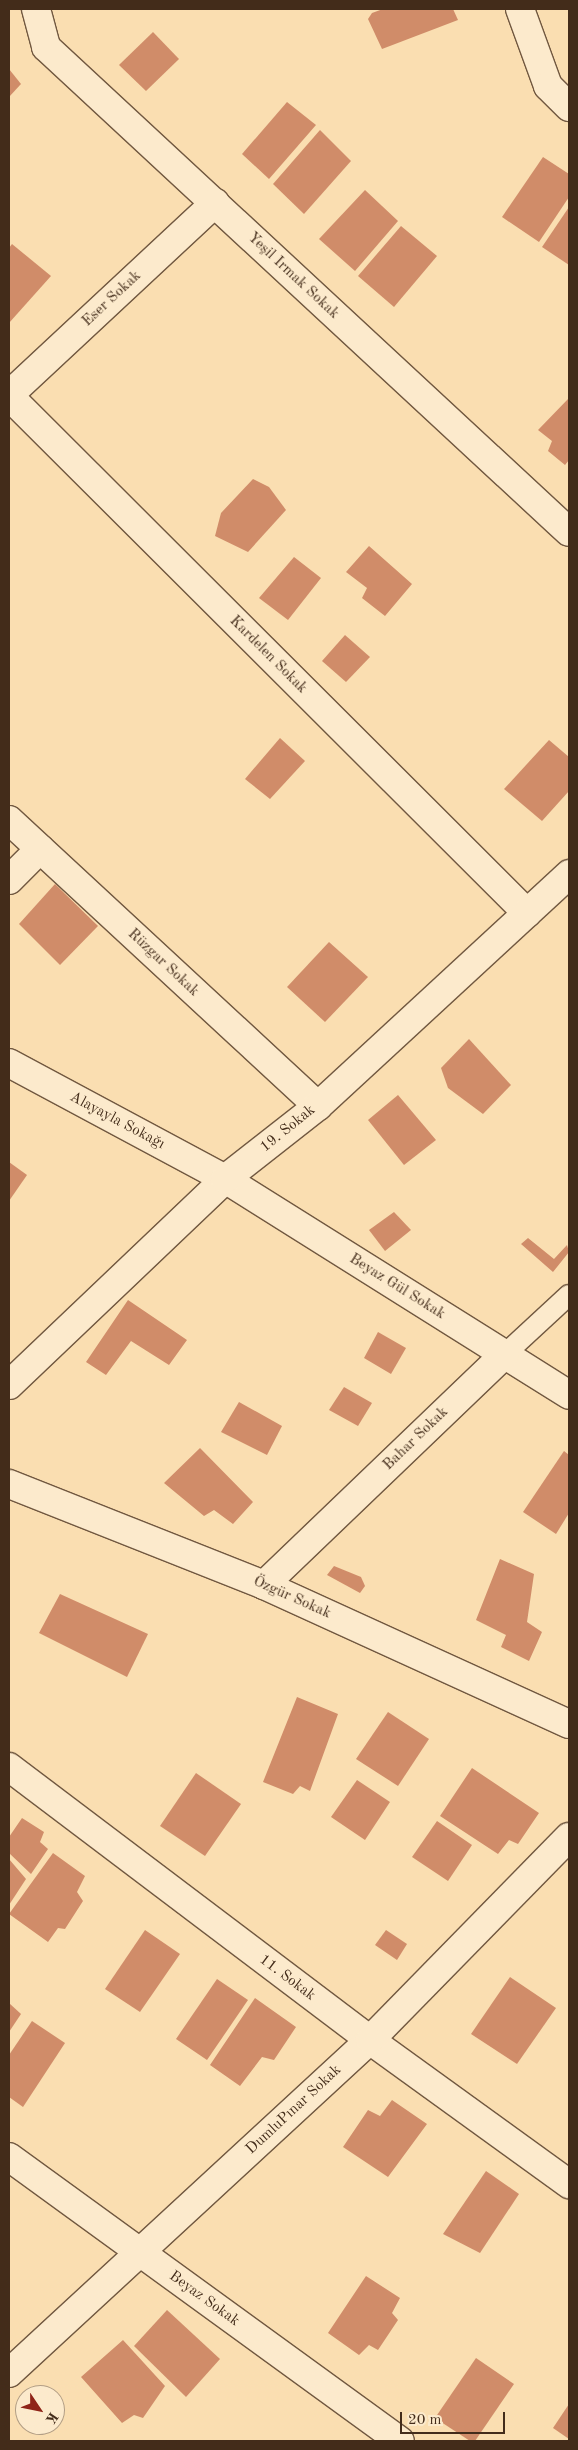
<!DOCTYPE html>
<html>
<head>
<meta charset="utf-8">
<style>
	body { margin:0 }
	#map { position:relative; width:578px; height:2450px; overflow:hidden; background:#fadeb1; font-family:"Old Standard TT",serif }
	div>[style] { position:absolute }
	.building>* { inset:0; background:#d08c69 }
	.roads { filter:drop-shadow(1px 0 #715840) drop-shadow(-1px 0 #715840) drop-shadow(0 1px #715840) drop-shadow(0 -1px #715840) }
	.lane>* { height:20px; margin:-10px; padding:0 10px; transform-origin:10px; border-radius:10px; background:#fceacc }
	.street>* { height:28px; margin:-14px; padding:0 14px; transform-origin:14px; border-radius:14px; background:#fceacc }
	span { translate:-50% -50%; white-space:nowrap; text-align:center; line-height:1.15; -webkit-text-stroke:4.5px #fceacc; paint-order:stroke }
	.street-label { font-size:15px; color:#432c1a }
	.frame { position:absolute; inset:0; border:10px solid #432c1a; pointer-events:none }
	.north { position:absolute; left:15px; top:2385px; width:50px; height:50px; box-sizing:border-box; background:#fceacc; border:1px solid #b29e85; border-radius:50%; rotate:124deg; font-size:14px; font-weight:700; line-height:20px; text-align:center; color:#432c1a }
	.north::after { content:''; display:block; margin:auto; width:18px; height:22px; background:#8f2418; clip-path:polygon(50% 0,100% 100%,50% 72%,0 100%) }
	.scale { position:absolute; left:400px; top:2412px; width:105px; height:22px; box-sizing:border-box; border:2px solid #432c1a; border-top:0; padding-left:6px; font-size:15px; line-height:18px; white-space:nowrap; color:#432c1a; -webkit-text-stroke:4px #fceacc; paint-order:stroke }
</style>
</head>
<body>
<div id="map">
	<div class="building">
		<div style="clip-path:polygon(383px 9px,453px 9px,458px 20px,382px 49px,368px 19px,372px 13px)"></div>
		<div style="clip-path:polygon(153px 32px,179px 59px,146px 91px,119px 65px)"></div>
		<div style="clip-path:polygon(9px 69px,21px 84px,9px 97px)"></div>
		<div style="clip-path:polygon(287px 102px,316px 125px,269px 179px,242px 154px)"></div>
		<div style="clip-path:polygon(320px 130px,351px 161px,304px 214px,273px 184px)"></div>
		<div style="clip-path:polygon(543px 157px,569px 174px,569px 197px,539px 242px,502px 217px)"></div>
		<div style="clip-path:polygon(365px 190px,398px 221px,355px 271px,319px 239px)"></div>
		<div style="clip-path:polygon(569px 207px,569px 265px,542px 247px)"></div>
		<div style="clip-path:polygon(401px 226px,437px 256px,394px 307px,358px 276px)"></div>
		<div style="clip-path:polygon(12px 244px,51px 276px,9px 323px,9px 248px)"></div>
		<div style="clip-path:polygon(569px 398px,569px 460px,565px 465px,548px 451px,552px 441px,538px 430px)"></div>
		<div style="clip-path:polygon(253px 479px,269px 487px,286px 510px,248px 552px,215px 536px,221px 513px)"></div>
		<div style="clip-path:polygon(369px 546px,412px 584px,385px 616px,362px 598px,367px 588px,346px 572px)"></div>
		<div style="clip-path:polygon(294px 557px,321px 578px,288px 620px,259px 598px)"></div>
		<div style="clip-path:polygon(345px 635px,370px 657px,346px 682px,322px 661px)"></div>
		<div style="clip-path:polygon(280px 738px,305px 761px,270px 799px,245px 779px)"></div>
		<div style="clip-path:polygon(549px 740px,569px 757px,569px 791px,542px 821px,504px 789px)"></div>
		<div style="clip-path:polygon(55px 884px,98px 926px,60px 965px,19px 924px)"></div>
		<div style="clip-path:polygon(329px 942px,368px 977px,325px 1022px,287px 987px)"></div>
		<div style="clip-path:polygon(469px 1039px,511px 1085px,483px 1114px,448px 1088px,441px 1068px)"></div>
		<div style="clip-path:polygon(398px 1095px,436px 1140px,404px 1165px,368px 1120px)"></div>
		<div style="clip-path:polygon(9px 1162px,27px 1175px,9px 1201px)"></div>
		<div style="clip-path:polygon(394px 1212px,411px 1230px,385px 1251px,369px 1230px)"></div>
		<div style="clip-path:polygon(528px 1238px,554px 1259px,567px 1245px,569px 1252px,553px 1272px,521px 1244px)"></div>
		<div style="clip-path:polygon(128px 1300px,187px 1340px,169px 1365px,131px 1341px,106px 1375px,86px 1362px)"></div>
		<div style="clip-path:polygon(378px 1332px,406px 1348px,391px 1374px,364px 1358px)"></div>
		<div style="clip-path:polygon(344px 1387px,372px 1403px,358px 1426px,329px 1410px)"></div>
		<div style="clip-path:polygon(239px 1402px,282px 1426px,267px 1455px,221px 1432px)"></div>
		<div style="clip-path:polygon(200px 1448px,253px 1502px,233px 1524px,214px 1510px,204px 1516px,164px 1483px)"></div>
		<div style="clip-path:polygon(564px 1451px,569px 1455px,569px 1513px,556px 1534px,523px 1512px)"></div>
		<div style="clip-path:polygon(500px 1559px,534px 1574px,527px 1622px,542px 1632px,529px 1661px,501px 1647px,506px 1635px,476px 1620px)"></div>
		<div style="clip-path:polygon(334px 1566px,361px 1577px,365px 1586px,360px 1593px,327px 1575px)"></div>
		<div style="clip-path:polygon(60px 1594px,148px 1634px,127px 1677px,39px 1633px)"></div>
		<div style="clip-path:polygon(297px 1697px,338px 1714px,310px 1791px,300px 1786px,293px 1794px,263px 1782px)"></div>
		<div style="clip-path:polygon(388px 1712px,429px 1739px,398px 1786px,356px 1759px)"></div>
		<div style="clip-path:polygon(472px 1768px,539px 1813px,518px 1844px,509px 1840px,498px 1854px,440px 1816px)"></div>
		<div style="clip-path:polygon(196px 1773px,241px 1804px,205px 1856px,160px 1826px)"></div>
		<div style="clip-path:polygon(357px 1780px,390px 1802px,365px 1840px,331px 1817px)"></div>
		<div style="clip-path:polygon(22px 1818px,44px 1832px,40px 1842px,48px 1849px,31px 1874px,9px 1853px,9px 1837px)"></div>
		<div style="clip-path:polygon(437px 1821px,472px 1845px,448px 1881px,412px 1857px)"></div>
		<div style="clip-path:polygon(53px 1853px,85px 1876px,77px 1892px,83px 1901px,65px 1929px,58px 1928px,48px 1942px,9px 1914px)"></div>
		<div style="clip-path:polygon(9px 1859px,26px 1879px,9px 1905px)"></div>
		<div style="clip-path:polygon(145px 1930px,180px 1954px,140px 2012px,105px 1989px)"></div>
		<div style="clip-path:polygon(386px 1930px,407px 1944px,397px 1960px,375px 1945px)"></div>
		<div style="clip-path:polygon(510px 1977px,556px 2008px,517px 2064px,471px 2034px)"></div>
		<div style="clip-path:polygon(217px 1979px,248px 2000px,207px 2060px,176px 2039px)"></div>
		<div style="clip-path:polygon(255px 1998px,296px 2027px,274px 2060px,262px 2057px,240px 2086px,210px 2065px)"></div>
		<div style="clip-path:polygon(9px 2003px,21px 2014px,9px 2032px)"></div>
		<div style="clip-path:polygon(32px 2021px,65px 2043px,23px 2107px,9px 2097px,9px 2055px)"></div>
		<div style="clip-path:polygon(392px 2100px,427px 2124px,388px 2177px,343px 2147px,368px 2110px,380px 2116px)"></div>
		<div style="clip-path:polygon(486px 2171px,519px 2194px,480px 2253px,443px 2234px)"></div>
		<div style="clip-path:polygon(366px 2276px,400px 2298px,392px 2313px,398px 2320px,378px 2350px,369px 2345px,359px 2355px,328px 2333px)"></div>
		<div style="clip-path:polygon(167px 2310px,220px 2359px,186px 2397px,134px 2346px)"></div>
		<div style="clip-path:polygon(123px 2340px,165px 2386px,143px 2418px,134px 2415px,122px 2423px,81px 2377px)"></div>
		<div style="clip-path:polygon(476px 2358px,514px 2384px,475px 2441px,470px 2441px,435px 2418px)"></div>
		<div style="clip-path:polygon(569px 2404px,569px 2439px,553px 2428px)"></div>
	</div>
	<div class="roads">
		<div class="lane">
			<div style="left:505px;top:1354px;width:87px;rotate:-42.7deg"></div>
		</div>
		<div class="street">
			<div style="left:36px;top:9px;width:39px;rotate:75deg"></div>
			<div style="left:46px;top:47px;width:713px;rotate:42.84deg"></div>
			<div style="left:520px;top:9px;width:82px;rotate:70deg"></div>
			<div style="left:548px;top:86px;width:30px;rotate:45deg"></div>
			<div style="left:9px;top:395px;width:282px;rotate:-43deg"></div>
			<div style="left:9px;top:396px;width:732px;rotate:44.94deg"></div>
			<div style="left:9px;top:820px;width:421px;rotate:42.8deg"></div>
			<div style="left:9px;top:880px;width:44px;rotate:-45deg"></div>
			<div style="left:9px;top:1063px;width:245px;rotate:28.2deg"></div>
			<div style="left:225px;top:1179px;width:406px;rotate:32.1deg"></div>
			<div style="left:9px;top:1385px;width:298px;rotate:-43.6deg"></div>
			<div style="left:225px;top:1179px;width:118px;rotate:-38.1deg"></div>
			<div style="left:318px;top:1106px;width:342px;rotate:-42.7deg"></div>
			<div style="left:9px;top:1484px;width:274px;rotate:21.6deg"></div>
			<div style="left:264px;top:1585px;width:335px;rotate:24.5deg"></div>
			<div style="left:264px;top:1585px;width:334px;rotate:-43.8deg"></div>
			<div style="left:9px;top:1767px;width:453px;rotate:37.1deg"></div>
			<div style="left:370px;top:2040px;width:246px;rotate:35.9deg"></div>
			<div style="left:9px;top:2157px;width:483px;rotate:36deg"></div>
			<div style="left:9px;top:2373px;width:491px;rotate:-42.7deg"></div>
			<div style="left:370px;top:2040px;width:284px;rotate:-45.6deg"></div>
		</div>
	</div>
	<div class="street-label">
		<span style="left:293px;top:276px;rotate:43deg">Yeşil Irmak Sokak</span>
		<span style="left:112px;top:299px;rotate:-43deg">Eser Sokak</span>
		<span style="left:268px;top:655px;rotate:45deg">Kardelen Sokak</span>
		<span style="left:163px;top:963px;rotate:43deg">Rüzgar Sokak</span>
		<span style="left:117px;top:1121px;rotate:28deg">Alayayla Sokağı</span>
		<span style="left:288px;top:1129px;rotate:-39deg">19. Sokak</span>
		<span style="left:397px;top:1287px;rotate:32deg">Beyaz Gül Sokak</span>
		<span style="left:416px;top:1439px;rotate:-44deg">Bahar Sokak</span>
		<span style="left:292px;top:1598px;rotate:24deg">Özgür Sokak</span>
		<span style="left:287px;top:1978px;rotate:37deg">11. Sokak</span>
		<span style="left:294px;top:2110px;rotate:-43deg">DumluPınar Sokak</span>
		<span style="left:204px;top:2299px;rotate:36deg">Beyaz Sokak</span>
	</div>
	<div class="frame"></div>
	<div class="north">K</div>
	<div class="scale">20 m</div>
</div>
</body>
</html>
